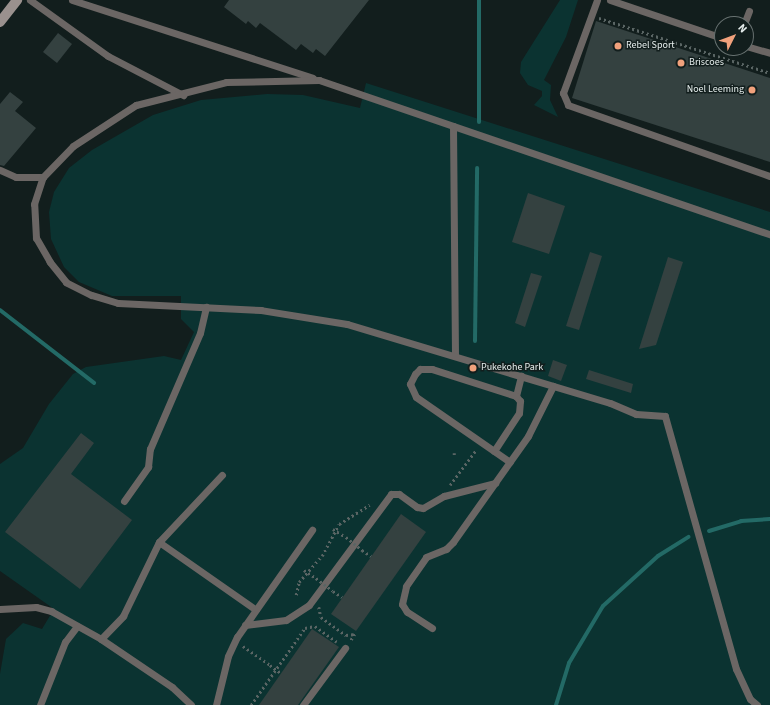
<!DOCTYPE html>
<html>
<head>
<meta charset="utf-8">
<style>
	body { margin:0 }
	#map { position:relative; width:770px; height:705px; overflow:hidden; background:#121e1d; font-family:"Source Sans 3",sans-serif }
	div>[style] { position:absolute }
	.green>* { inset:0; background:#0b3331 }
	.stream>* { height:4px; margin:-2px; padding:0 2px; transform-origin:2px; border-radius:2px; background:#236a66 }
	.building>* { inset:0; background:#344140 }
	.path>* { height:2.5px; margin-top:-1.25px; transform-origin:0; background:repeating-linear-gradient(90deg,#5a6564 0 2px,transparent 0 5px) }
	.service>* { height:7px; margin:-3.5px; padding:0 3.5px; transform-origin:3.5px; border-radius:3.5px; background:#6b6664 }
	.secondary>* { height:10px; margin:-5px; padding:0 5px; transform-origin:5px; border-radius:5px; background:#9a918e }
	.path-bridge>* { height:2.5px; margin-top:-1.25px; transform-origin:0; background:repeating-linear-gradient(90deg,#5a6564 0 2px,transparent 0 5px) }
	.dots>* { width:11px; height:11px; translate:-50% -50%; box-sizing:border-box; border:2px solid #121e1d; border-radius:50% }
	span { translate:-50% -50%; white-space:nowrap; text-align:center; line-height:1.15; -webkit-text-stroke:3px #121e1d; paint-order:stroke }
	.poi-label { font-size:10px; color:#e6eeed }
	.left { translate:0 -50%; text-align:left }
	.right { translate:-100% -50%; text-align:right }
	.north { position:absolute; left:714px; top:16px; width:40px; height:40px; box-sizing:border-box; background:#121e1d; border:1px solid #677170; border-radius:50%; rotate:48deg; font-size:11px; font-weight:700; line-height:16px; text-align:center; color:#e6eeed }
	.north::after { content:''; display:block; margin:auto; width:14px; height:18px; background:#f1a17c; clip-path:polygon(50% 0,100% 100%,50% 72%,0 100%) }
</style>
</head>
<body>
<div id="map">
	<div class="green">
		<div style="clip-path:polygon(560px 0,578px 0,566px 37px,544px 80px,551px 85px,550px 100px,558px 117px,534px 105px,542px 96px,542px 91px,528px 85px,520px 73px,521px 62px)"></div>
		<div style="clip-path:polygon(366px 83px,770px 212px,770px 705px,0 705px,0 674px,6px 639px,23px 623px,42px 629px,54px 609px,0 571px,0 464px,23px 448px,49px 404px,73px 374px,86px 367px,164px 356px,181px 360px,194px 332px,181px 319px,181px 296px,112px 296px,79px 282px,64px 267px,51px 239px,49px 212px,54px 192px,69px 168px,92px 150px,153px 115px,201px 100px,267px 94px,303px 95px,360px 108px)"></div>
	</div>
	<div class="stream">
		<div style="left:479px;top:122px;width:122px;rotate:-90deg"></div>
		<div style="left:0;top:310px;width:119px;rotate:37.8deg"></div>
		<div style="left:475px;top:341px;width:173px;rotate:-89.3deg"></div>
		<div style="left:709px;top:531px;width:34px;rotate:-17deg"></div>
		<div style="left:741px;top:521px;width:29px;rotate:-4deg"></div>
		<div style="left:556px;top:705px;width:44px;rotate:-72.8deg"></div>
		<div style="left:569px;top:663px;width:66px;rotate:-59.2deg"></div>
		<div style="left:603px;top:606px;width:74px;rotate:-42.3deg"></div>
		<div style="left:658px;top:556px;width:36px;rotate:-32deg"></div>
	</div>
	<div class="building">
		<div style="clip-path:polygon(229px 0,369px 0,325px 56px,316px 49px,313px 53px,301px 44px,296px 50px,260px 23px,256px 28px,248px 21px,246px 24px,224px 7px)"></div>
		<div style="clip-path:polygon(596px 21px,770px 78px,770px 162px,572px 98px)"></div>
		<div style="clip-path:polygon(58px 33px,72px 44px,57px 63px,43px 52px)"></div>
		<div style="clip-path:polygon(10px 92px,23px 102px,15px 111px,36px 128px,4px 166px,0 165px,0 104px)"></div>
		<div style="clip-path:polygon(528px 193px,565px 206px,549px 254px,512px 242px)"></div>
		<div style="clip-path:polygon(590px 252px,602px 256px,579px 330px,566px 326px)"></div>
		<div style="clip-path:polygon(668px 257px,683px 262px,656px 345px,639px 349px)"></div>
		<div style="clip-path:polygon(531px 273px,542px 276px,525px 327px,515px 323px)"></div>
		<div style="clip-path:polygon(553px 360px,567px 365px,561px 381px,548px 376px)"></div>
		<div style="clip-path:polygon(589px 370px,633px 384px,631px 393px,586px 379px)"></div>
		<div style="clip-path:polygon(81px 433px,94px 443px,71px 474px,132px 520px,80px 589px,5px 532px)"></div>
		<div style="clip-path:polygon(401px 514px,426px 532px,356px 631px,331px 614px)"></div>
		<div style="clip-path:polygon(312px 629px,339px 647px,298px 705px,259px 705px)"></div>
	</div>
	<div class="path">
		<div style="left:599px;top:18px;width:180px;rotate:17.8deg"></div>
		<div style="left:454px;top:455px;width:2px;rotate:-90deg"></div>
		<div style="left:450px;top:485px;width:44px;rotate:-53.4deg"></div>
		<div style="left:333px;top:529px;width:15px;rotate:32deg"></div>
		<div style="left:362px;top:550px;width:11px;rotate:34deg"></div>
		<div style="left:304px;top:570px;width:14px;rotate:34deg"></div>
		<div style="left:333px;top:591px;width:11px;rotate:34deg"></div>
		<div style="left:296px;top:595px;width:13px;rotate:-77deg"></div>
		<div style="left:299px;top:582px;width:35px;rotate:-49deg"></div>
		<div style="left:322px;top:556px;width:36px;rotate:-62deg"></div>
		<div style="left:339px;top:524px;width:36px;rotate:-32deg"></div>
		<div style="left:319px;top:607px;width:10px;rotate:79deg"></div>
		<div style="left:321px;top:617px;width:31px;rotate:36deg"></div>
		<div style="left:346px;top:635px;width:9px;rotate:-6deg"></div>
		<div style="left:355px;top:634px;width:9px;rotate:122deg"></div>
		<div style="left:243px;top:646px;width:33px;rotate:35deg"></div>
		<div style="left:251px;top:705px;width:94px;rotate:-55deg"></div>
		<div style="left:305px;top:628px;width:10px;rotate:-11deg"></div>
		<div style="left:315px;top:626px;width:27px;rotate:36deg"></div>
	</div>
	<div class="service">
		<div style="left:30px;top:0;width:96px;rotate:35.7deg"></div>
		<div style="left:108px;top:56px;width:85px;rotate:27.5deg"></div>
		<div style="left:72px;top:0;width:253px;rotate:17.9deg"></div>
		<div style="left:597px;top:0;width:99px;rotate:110.1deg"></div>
		<div style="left:563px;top:93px;width:13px;rotate:67deg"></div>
		<div style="left:568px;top:105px;width:214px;rotate:19.4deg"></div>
		<div style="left:610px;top:0;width:118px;rotate:18.7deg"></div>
		<div style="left:744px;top:24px;width:14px;rotate:-69deg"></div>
		<div style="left:746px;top:46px;width:25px;rotate:16deg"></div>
		<div style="left:453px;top:126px;width:230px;rotate:89.5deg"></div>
		<div style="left:0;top:170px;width:17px;rotate:24deg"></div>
		<div style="left:16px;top:177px;width:27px"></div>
		<div style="left:516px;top:396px;width:21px;rotate:-76deg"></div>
		<div style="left:494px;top:451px;width:45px;rotate:-56.7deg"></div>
		<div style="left:519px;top:413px;width:12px;rotate:-85deg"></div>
		<div style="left:520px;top:401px;width:6px;rotate:-129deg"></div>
		<div style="left:516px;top:396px;width:88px;rotate:-162.2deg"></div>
		<div style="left:432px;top:369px;width:12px;rotate:180deg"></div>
		<div style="left:420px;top:369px;width:7px;rotate:135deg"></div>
		<div style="left:415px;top:374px;width:11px;rotate:117deg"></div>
		<div style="left:410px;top:384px;width:14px;rotate:65deg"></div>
		<div style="left:416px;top:397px;width:114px;rotate:34.7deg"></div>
		<div style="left:124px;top:501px;width:42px;rotate:-54.8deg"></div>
		<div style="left:148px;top:467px;width:18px;rotate:-84deg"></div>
		<div style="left:150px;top:449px;width:126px;rotate:-66.7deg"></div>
		<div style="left:200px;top:333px;width:27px;rotate:-77deg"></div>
		<div style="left:159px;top:542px;width:118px;rotate:35deg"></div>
		<div style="left:0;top:609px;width:36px;rotate:-3deg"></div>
		<div style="left:36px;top:607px;width:16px;rotate:15deg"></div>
		<div style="left:51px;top:611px;width:57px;rotate:29.2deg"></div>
		<div style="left:101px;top:639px;width:86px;rotate:34.1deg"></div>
		<div style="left:172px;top:687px;width:26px;rotate:43deg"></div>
		<div style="left:245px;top:625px;width:41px;rotate:-7deg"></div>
		<div style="left:286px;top:620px;width:27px;rotate:-33deg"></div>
		<div style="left:309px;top:605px;width:138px;rotate:-53.5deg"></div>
		<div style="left:391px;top:494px;width:8px"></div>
		<div style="left:399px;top:494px;width:22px;rotate:36deg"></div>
		<div style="left:417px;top:507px;width:6px;rotate:9deg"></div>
		<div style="left:423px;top:508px;width:24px;rotate:-30deg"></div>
		<div style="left:444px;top:496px;width:53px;rotate:-14.3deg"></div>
		<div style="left:432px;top:628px;width:30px;rotate:-147deg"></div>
		<div style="left:407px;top:612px;width:9px;rotate:-122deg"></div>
		<div style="left:402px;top:604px;width:18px;rotate:-77deg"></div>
		<div style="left:406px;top:586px;width:35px;rotate:-55deg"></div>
		<div style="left:426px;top:557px;width:22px;rotate:-22deg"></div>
		<div style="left:446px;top:549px;width:10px;rotate:-45deg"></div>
		<div style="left:453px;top:542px;width:130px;rotate:-54.7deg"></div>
		<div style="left:528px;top:436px;width:56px;rotate:-63.4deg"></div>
		<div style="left:101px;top:639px;width:32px;rotate:-46deg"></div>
		<div style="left:123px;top:616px;width:82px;rotate:-64.1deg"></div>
		<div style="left:159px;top:542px;width:92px;rotate:-46.8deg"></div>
		<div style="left:40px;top:705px;width:68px;rotate:-68.4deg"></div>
		<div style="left:65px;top:642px;width:20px;rotate:-53deg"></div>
		<div style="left:216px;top:705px;width:50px;rotate:-76.2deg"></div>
		<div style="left:228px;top:656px;width:21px;rotate:-65deg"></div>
		<div style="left:237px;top:637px;width:131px;rotate:-55deg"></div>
		<div style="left:303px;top:705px;width:71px;rotate:-53.6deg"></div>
		<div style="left:757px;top:705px;width:9px;rotate:-139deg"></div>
		<div style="left:750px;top:699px;width:33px;rotate:-115deg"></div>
		<div style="left:736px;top:669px;width:263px;rotate:-105.7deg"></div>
		<div style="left:665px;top:416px;width:29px;rotate:-176deg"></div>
		<div style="left:636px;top:414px;width:28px;rotate:-157deg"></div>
		<div style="left:610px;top:403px;width:275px;rotate:-163.3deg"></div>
		<div style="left:347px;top:324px;width:87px;rotate:-170.8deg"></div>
		<div style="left:261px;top:310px;width:143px;rotate:-177.2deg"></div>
		<div style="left:118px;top:303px;width:28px;rotate:-163deg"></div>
		<div style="left:91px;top:295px;width:28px;rotate:-153deg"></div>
		<div style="left:66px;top:282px;width:26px;rotate:-129deg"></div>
		<div style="left:50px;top:262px;width:28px;rotate:-120deg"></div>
		<div style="left:36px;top:238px;width:34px;rotate:-93deg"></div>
		<div style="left:34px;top:204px;width:28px;rotate:-72deg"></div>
		<div style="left:43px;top:177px;width:43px;rotate:-45.9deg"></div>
		<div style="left:73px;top:146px;width:75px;rotate:-33.1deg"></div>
		<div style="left:136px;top:105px;width:93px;rotate:-14.3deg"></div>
		<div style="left:226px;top:82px;width:93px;rotate:-1.2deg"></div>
		<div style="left:319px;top:80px;width:477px;rotate:18.9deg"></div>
	</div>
	<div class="secondary">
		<div style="left:0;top:22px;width:28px;rotate:-52deg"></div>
	</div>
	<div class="path-bridge">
		<div style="left:346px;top:537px;width:21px;rotate:39deg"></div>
		<div style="left:316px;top:578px;width:21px;rotate:37deg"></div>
		<div style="left:270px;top:665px;width:14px;rotate:36deg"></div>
	</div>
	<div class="dots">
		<div style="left:618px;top:46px;background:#f1a17c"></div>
		<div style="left:681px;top:63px;background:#f1a17c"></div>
		<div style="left:752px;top:90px;background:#f1a17c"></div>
		<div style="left:473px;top:368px;background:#f1a17c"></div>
	</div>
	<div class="poi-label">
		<span class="left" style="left:626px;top:46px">Rebel Sport</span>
		<span class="left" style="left:689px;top:63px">Briscoes</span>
		<span class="right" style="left:744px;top:90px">Noel Leeming</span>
		<span class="left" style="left:481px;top:368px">Pukekohe Park</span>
	</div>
	<div class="north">N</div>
</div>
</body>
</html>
